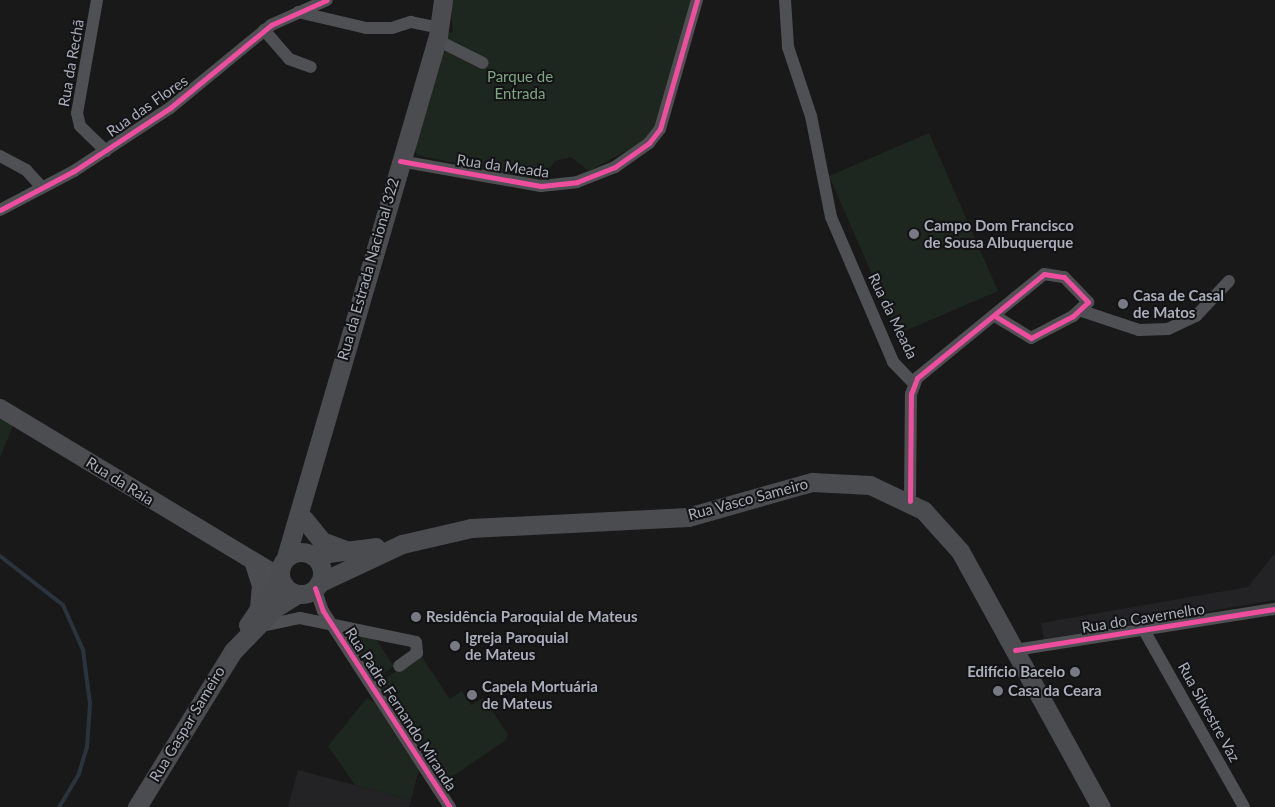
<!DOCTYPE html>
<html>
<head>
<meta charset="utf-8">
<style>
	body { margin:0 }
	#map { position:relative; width:1275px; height:807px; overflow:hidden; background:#191919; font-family:Lato,sans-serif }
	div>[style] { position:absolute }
	.built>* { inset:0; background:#232325 }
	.green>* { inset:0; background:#1e2620 }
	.stream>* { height:4px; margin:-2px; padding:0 2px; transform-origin:2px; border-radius:2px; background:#2b343c }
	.minor>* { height:12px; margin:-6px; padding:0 6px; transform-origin:6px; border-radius:6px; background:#4e5053 }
	.secondary>* { height:18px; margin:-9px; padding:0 9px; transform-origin:9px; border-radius:9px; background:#4c4d51 }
	.primary>* { height:19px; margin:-9.5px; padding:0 9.5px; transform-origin:9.5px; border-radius:9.5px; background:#4a4c4f }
	.primary>.ring { margin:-9.5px; padding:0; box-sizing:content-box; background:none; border:19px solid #4a4c4f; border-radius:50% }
	.cycleway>* { height:5px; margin:-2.5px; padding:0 2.5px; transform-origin:2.5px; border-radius:2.5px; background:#ef4d9e }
	.dots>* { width:14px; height:14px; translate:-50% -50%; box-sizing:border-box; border:2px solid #131315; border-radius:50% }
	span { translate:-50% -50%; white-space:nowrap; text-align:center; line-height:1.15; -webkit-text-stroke:4px #131315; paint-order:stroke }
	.street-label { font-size:15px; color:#a9aeba }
	.park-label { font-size:15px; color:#7fa682 }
	.poi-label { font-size:15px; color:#a9aeba; font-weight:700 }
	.left { translate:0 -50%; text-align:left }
	.right { translate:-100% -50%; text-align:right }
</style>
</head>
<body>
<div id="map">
	<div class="built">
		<div style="clip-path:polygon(1275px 553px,1275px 600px,1044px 639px,1041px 623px,1248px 587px)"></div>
		<div style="clip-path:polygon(298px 770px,411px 800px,409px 807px,288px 807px)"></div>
	</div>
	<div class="green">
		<div style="clip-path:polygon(450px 0,692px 0,656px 124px,643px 142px,589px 171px,571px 157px,555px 161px,541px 181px,417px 155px,413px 146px,447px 33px,453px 32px)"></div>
		<div style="clip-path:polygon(929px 133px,998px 291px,898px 334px,829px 176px)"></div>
		<div style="clip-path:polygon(0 415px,14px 423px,0 458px)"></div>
		<div style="clip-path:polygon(353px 635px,375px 638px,394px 666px,374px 680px,350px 641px)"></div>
		<div style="clip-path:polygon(420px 654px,450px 699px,462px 691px,471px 705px,483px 698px,508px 734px,506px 740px,443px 783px,376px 685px)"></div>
		<div style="clip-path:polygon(367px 698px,376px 704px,419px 770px,411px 800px,355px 785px,328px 746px)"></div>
	</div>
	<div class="stream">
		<div style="left:0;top:556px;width:80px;rotate:37.9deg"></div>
		<div style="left:63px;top:605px;width:49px;rotate:66deg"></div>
		<div style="left:83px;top:650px;width:54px;rotate:82.6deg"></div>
		<div style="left:90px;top:704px;width:43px;rotate:94deg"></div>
		<div style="left:87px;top:747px;width:28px;rotate:107deg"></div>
		<div style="left:79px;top:774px;width:39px;rotate:121deg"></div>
	</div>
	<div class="minor">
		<div style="left:97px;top:0;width:115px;rotate:100deg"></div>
		<div style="left:77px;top:113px;width:13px;rotate:77deg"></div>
		<div style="left:80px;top:126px;width:36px;rotate:44deg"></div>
		<div style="left:785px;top:0;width:47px;rotate:86.3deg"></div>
		<div style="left:788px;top:47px;width:73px;rotate:71.6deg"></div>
		<div style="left:811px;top:116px;width:103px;rotate:78.8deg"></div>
		<div style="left:831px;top:217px;width:158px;rotate:66.8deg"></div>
		<div style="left:893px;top:362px;width:29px;rotate:46deg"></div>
		<div style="left:298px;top:12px;width:70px;rotate:13.2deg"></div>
		<div style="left:366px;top:28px;width:26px"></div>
		<div style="left:392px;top:28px;width:20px;rotate:-18deg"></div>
		<div style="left:411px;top:22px;width:30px;rotate:12deg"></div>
		<div style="left:264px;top:30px;width:38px;rotate:49deg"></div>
		<div style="left:289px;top:59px;width:23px;rotate:20deg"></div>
		<div style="left:437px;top:40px;width:51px;rotate:26.6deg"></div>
		<div style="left:0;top:156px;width:30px;rotate:28deg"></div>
		<div style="left:26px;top:170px;width:22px;rotate:47deg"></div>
		<div style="left:400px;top:161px;width:143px;rotate:10.1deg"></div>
		<div style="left:541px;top:186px;width:36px;rotate:-6deg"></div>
		<div style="left:577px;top:182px;width:41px;rotate:-21.5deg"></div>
		<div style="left:615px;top:167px;width:42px;rotate:-35.2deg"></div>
		<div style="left:649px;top:143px;width:18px;rotate:-52deg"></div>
		<div style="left:660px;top:129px;width:134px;rotate:-74deg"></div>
		<div style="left:0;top:210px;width:84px;rotate:-27.8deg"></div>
		<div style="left:74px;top:171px;width:115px;rotate:-33.3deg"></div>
		<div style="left:170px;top:108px;width:131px;rotate:-39.4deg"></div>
		<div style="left:271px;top:25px;width:61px;rotate:-24.1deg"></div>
		<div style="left:1082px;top:311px;width:60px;rotate:18.4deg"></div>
		<div style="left:1139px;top:330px;width:29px;rotate:-2deg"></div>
		<div style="left:1168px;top:329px;width:31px;rotate:-25deg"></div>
		<div style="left:1196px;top:316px;width:48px;rotate:-46.7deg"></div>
		<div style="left:910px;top:501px;width:107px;rotate:-89.5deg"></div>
		<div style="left:911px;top:394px;width:17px;rotate:-69deg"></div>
		<div style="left:917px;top:378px;width:164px;rotate:-39.3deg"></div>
		<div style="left:1044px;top:274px;width:20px;rotate:9deg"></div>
		<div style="left:1064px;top:277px;width:35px;rotate:46deg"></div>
		<div style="left:1088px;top:302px;width:21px;rotate:137deg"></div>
		<div style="left:1073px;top:316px;width:47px;rotate:152.4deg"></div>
		<div style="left:1031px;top:338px;width:42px;rotate:-148.6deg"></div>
		<div style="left:315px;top:588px;width:24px;rotate:71deg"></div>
		<div style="left:323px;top:611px;width:234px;rotate:57.1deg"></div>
		<div style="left:262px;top:626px;width:39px;rotate:-12deg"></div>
		<div style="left:300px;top:618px;width:118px;rotate:11.7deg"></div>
		<div style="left:416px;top:642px;width:11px;rotate:85deg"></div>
		<div style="left:417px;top:653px;width:22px;rotate:144deg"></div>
		<div style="left:1145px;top:632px;width:201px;rotate:60.5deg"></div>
		<div style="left:1015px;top:650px;width:263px;rotate:-9deg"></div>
	</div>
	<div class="secondary">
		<div style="left:0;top:408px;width:327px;rotate:31.1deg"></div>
		<div style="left:254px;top:564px;width:22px;rotate:72deg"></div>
		<div style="left:261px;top:585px;width:21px;rotate:95deg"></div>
	</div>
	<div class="primary">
		<div style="left:304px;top:519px;width:28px;rotate:51deg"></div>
		<div style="left:322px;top:541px;width:25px;rotate:21deg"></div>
		<div class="ring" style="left:280px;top:552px;width:23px;height:23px"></div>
		<div style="left:312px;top:555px;width:64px;rotate:-7.1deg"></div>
		<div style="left:286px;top:557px;width:543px;rotate:-73.74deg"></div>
		<div style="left:438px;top:36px;width:36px;rotate:-82deg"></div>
		<div style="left:319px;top:583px;width:92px;rotate:-25.2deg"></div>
		<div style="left:402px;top:544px;width:71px;rotate:-13.1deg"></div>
		<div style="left:471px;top:528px;width:217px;rotate:-2.9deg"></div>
		<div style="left:688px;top:517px;width:129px;rotate:-15.8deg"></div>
		<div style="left:812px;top:482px;width:58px;rotate:3deg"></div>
		<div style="left:870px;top:485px;width:59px;rotate:25.3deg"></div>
		<div style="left:923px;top:510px;width:55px;rotate:47.9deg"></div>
		<div style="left:960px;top:551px;width:292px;rotate:61.2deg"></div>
		<div style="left:248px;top:625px;width:57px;rotate:-55.8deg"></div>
		<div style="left:137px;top:807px;width:183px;rotate:-58.4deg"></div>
		<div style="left:233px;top:651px;width:60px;rotate:-45.7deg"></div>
		<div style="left:275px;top:608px;width:26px;rotate:-32deg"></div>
	</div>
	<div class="cycleway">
		<div style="left:400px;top:161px;width:143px;rotate:10.1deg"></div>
		<div style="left:541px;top:186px;width:36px;rotate:-6deg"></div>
		<div style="left:577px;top:182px;width:41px;rotate:-21.5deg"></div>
		<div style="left:615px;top:167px;width:42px;rotate:-35.2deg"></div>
		<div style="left:649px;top:143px;width:18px;rotate:-52deg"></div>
		<div style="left:660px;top:129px;width:134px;rotate:-74deg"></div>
		<div style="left:0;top:210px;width:84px;rotate:-27.8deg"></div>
		<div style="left:74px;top:171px;width:115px;rotate:-33.3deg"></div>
		<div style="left:170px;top:108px;width:131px;rotate:-39.4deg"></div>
		<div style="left:271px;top:25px;width:61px;rotate:-24.1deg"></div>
		<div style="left:910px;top:501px;width:107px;rotate:-89.5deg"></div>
		<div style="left:911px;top:394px;width:17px;rotate:-69deg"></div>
		<div style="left:917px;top:378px;width:164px;rotate:-39.3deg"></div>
		<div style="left:1044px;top:274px;width:20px;rotate:9deg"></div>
		<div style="left:1064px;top:277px;width:35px;rotate:46deg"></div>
		<div style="left:1088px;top:302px;width:21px;rotate:137deg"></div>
		<div style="left:1073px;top:316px;width:47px;rotate:152.4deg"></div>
		<div style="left:1031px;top:338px;width:42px;rotate:-148.6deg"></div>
		<div style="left:315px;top:588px;width:24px;rotate:71deg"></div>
		<div style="left:323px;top:611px;width:234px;rotate:57.1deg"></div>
		<div style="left:1015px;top:650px;width:263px;rotate:-9deg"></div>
	</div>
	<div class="dots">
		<div style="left:914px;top:234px;background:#777a82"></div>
		<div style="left:1123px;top:304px;background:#777a82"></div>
		<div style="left:416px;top:617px;background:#777a82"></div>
		<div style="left:455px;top:646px;background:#777a82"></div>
		<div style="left:1075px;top:672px;background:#777a82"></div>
		<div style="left:998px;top:691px;background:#777a82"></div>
		<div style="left:472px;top:695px;background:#777a82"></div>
	</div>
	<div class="street-label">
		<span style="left:71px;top:63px;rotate:-80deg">Rua da Rechã</span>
		<span style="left:147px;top:106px;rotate:-35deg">Rua das Flores</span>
		<span style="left:503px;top:166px;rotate:8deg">Rua da Meada</span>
		<span style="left:368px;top:269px;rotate:-74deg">Rua da Estrada Nacional 322</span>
		<span style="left:893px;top:316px;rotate:64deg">Rua da Meada</span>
		<span style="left:120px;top:481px;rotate:32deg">Rua da Raia</span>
		<span style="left:748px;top:499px;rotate:-15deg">Rua Vasco Sameiro</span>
		<span style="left:1143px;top:618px;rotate:-9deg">Rua do Cavernelho</span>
		<span style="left:401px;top:709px;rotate:57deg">Rua Padre Fernando Miranda</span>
		<span style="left:1209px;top:712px;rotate:61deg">Rua Silvestre Vaz</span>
		<span style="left:187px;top:724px;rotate:-59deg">Rua Gaspar Sameiro</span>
	</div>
	<div class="park-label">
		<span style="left:520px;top:85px">Parque de<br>Entrada</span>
	</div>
	<div class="poi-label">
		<span class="left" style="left:924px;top:234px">Campo Dom Francisco<br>de Sousa Albuquerque</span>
		<span class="left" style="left:1133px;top:304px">Casa de Casal<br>de Matos</span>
		<span class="left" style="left:426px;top:617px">Residência Paroquial de Mateus</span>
		<span class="left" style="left:465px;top:646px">Igreja Paroquial<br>de Mateus</span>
		<span class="right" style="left:1065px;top:672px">Edifício Bacelo</span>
		<span class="left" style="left:482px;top:695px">Capela Mortuária<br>de Mateus</span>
		<span class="left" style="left:1008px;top:691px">Casa da Ceara</span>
	</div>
</div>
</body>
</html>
